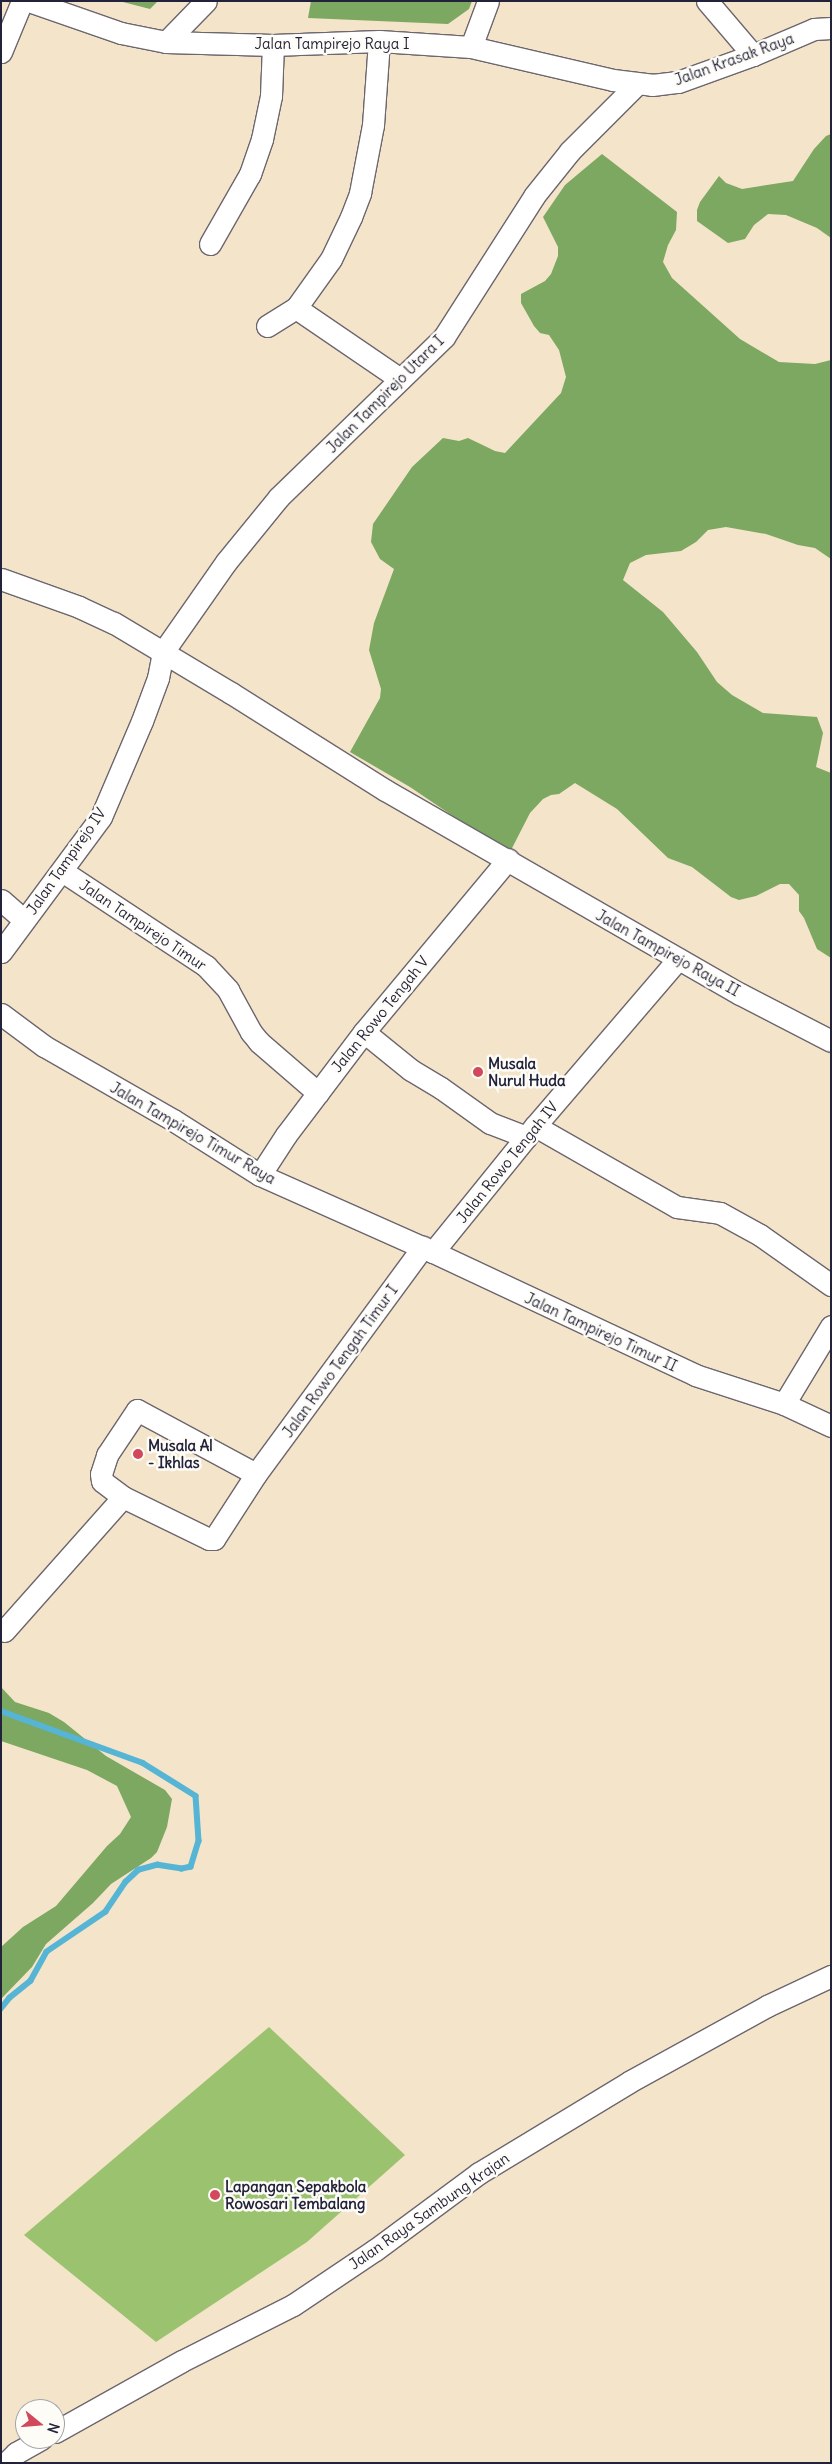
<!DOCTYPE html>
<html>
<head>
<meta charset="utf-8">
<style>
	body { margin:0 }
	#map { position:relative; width:832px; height:2464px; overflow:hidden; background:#f4e4ca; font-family:Delius,sans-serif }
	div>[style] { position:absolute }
	.green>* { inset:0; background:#9bc26e }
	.forest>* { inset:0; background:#7ca861 }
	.stream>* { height:5.5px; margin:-2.75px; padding:0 2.75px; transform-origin:2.75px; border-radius:2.75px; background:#56b5d5 }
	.roads { filter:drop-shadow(1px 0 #6c666d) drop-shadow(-1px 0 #6c666d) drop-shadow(0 1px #6c666d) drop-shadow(0 -1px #6c666d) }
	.street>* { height:21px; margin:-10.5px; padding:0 10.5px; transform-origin:10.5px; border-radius:10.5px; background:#fff }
	.dots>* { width:14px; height:14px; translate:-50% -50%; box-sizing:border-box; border:2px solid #fdfcf7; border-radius:50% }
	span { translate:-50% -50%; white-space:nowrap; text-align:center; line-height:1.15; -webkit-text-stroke:5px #fdfcf7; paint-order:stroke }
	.street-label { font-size:15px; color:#22223b }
	.poi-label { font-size:15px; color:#22223b; font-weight:700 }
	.left { translate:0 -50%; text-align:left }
	.frame { position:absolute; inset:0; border:2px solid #22223b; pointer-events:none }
	.north { position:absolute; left:15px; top:2399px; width:50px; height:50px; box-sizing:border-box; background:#fdfcf7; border:1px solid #a5a5ac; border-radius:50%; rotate:107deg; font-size:14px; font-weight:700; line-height:20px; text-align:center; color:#22223b }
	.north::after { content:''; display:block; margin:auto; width:18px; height:22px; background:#d1495b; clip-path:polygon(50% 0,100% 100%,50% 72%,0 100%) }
</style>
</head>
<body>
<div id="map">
	<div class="green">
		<div style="clip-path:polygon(269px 2027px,405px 2155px,307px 2242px,156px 2342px,24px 2235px)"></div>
	</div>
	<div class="forest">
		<div style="clip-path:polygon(119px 1px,158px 1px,150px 9px)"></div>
		<div style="clip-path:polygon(311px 1px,472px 1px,469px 9px,448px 24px,308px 18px)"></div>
		<div style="clip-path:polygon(831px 134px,831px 238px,817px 228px,786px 215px,768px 214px,754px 225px,745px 239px,728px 243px,697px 221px,697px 210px,700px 202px,719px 176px,726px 183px,742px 189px,793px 181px,814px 149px,826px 136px)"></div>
		<div style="clip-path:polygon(602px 154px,677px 212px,676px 230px,668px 245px,663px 262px,672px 278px,740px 339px,779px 362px,815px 364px,831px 360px,831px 559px,815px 548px,798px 545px,766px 534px,726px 527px,708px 530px,696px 542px,681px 551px,646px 555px,630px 563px,623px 580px,663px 612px,697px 652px,717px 682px,732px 695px,763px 713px,817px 717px,823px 733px,816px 767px,831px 773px,831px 958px,817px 949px,804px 918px,799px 911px,799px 895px,789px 884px,780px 884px,756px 896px,739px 900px,731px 897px,692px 867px,668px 858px,617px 809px,575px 783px,559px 794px,551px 795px,543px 799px,530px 813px,509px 854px,410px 787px,350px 752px,380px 698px,381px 689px,369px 650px,374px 623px,394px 569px,380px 559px,371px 542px,373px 524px,412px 467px,443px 438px,459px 441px,468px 438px,495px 451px,505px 453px,561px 393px,566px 377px,559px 350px,549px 335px,540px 333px,534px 326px,521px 303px,521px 294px,545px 281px,551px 274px,558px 256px,558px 247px,543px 217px,565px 185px)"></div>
		<div style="clip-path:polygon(1px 1687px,15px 1702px,49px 1713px,64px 1722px,106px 1756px,165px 1790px,172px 1799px,167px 1827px,157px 1852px,151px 1858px,111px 1884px,93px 1903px,46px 1944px,32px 1967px,1px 1999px,1px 1947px,23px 1927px,56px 1906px,107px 1846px,120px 1834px,131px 1817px,117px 1786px,87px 1770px,1px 1741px)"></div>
	</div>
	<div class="stream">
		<div style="left:1px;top:1711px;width:151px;rotate:20.1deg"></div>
		<div style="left:143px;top:1763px;width:62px;rotate:31.9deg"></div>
		<div style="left:196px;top:1796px;width:45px;rotate:86.2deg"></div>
		<div style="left:199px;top:1841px;width:27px;rotate:107deg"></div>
		<div style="left:191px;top:1867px;width:9px;rotate:167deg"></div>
		<div style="left:182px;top:1869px;width:24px;rotate:-171deg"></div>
		<div style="left:158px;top:1865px;width:20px;rotate:165deg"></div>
		<div style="left:139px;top:1870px;width:18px;rotate:137deg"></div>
		<div style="left:126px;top:1882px;width:36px;rotate:124deg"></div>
		<div style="left:106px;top:1912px;width:71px;rotate:145.9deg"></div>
		<div style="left:47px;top:1952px;width:33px;rotate:119deg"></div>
		<div style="left:31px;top:1981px;width:27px;rotate:141deg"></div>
		<div style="left:10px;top:1998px;width:14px;rotate:129deg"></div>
	</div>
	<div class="roads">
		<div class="street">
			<div style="left:29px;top:1px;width:97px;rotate:19.2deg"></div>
			<div style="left:121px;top:33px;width:46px;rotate:11.3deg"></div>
			<div style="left:166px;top:42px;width:107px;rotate:1.6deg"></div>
			<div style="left:273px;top:45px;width:106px;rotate:-2.2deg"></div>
			<div style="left:379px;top:41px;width:92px;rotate:3.7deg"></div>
			<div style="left:471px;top:47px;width:146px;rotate:13.1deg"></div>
			<div style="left:613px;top:80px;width:39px;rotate:7deg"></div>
			<div style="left:652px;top:85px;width:26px;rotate:-7deg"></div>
			<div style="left:678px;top:82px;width:80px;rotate:-19.8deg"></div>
			<div style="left:753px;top:55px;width:66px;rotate:-23.1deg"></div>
			<div style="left:814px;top:29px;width:17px;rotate:-3deg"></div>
			<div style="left:707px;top:1px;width:71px;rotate:49.6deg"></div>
			<div style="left:166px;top:42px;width:57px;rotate:-45.7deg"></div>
			<div style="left:471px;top:47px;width:49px;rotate:-69.7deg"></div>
			<div style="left:1px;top:52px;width:55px;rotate:-67.6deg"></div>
			<div style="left:210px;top:244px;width:81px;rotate:-60.3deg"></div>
			<div style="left:250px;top:174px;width:37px;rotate:-71deg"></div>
			<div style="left:262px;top:139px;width:44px;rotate:-78.2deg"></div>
			<div style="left:271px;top:96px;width:51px;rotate:-87.8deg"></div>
			<div style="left:296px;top:308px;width:126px;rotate:34.3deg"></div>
			<div style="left:267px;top:326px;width:34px;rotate:-32deg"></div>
			<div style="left:296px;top:308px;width:60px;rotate:-54.5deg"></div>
			<div style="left:331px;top:259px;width:47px;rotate:-64.5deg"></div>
			<div style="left:351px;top:217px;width:26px;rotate:-69deg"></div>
			<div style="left:360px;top:193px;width:69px;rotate:-79.2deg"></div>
			<div style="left:373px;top:125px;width:84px;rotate:-85.9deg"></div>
			<div style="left:1px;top:579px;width:83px;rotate:19.7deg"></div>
			<div style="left:79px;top:607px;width:38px;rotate:25deg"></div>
			<div style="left:114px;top:623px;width:136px;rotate:30.9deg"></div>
			<div style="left:231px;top:693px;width:182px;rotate:32.2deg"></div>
			<div style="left:385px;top:790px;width:409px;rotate:29.9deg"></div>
			<div style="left:740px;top:994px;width:102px;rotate:27.3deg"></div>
			<div style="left:62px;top:871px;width:173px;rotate:33.4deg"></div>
			<div style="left:206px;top:966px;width:33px;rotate:47deg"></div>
			<div style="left:228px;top:990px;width:48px;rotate:61.3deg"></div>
			<div style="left:251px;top:1032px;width:13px;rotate:51deg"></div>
			<div style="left:259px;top:1042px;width:78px;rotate:40.8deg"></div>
			<div style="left:1px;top:900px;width:30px;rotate:41deg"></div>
			<div style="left:1px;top:952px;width:168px;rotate:-53.5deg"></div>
			<div style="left:101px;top:817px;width:104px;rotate:-66.9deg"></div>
			<div style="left:142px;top:721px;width:46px;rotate:-69.6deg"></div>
			<div style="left:158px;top:678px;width:26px;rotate:-79deg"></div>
			<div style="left:163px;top:652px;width:110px;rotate:-55deg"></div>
			<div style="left:226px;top:562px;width:84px;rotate:-50.8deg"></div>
			<div style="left:279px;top:497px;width:230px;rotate:-44.1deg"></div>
			<div style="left:444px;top:337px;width:167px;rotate:-57.4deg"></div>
			<div style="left:534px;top:196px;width:58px;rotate:-51.3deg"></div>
			<div style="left:570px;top:151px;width:95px;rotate:-45deg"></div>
			<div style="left:1px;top:1014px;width:54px;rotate:36.7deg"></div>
			<div style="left:44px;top:1046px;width:149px;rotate:29.8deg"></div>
			<div style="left:173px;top:1120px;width:103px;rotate:32.3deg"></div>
			<div style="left:260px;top:1175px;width:189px;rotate:24deg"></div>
			<div style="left:433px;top:1252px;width:289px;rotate:25.1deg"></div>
			<div style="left:695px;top:1375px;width:94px;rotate:18deg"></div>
			<div style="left:784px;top:1404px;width:52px;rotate:25.1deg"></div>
			<div style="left:364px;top:1032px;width:60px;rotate:39deg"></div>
			<div style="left:411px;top:1070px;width:35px;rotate:31deg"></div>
			<div style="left:441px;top:1088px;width:60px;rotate:35.5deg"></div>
			<div style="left:490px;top:1123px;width:39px;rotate:21deg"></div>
			<div style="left:535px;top:1126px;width:163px;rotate:29.7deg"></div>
			<div style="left:677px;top:1207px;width:43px;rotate:7.9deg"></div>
			<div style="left:720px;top:1213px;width:46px;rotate:28.8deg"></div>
			<div style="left:760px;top:1235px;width:87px;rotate:35.2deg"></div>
			<div style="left:260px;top:1175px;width:48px;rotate:-57deg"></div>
			<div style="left:286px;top:1135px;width:129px;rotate:-52.9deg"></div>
			<div style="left:364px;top:1032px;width:225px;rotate:-50.2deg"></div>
			<div style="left:433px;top:1252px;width:162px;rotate:-51deg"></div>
			<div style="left:535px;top:1126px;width:220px;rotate:-49.4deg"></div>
			<div style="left:784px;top:1404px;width:91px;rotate:-58.9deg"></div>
			<div style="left:123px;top:1497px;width:26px;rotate:-143deg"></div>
			<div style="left:102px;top:1481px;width:7px;rotate:-98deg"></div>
			<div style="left:101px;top:1474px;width:20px;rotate:-72deg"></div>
			<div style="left:107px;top:1455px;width:54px;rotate:-56.3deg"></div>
			<div style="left:137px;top:1410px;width:135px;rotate:28.3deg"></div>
			<div style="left:4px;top:1631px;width:179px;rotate:-48.4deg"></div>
			<div style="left:123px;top:1497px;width:96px;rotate:26deg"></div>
			<div style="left:209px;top:1539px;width:5px"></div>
			<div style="left:214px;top:1539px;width:77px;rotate:-57.1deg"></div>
			<div style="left:256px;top:1474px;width:282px;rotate:-53.7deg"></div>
			<div style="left:55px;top:2432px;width:145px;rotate:-29.2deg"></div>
			<div style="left:182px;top:2361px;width:124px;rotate:-26.8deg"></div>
			<div style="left:293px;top:2305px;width:99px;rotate:-33.9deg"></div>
			<div style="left:375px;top:2250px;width:129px;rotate:-36.5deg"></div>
			<div style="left:479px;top:2173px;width:175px;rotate:-31.2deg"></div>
			<div style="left:629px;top:2082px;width:158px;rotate:-28.8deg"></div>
			<div style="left:767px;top:2006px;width:71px;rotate:-25.1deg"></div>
			<div style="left:6px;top:2463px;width:14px;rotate:-45deg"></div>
			<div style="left:16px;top:2453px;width:29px;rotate:-29deg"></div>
		</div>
	</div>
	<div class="dots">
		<div style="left:478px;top:1072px;background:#d1495b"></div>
		<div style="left:138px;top:1454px;background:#d1495b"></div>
		<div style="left:215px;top:2195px;background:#d1495b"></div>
	</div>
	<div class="street-label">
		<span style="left:332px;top:44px">Jalan Tampirejo Raya I</span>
		<span style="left:734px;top:59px;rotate:-20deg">Jalan Krasak Raya</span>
		<span style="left:385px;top:394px;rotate:-45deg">Jalan Tampirejo Utara I</span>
		<span style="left:66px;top:861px;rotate:-55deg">Jalan Tampirejo IV</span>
		<span style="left:143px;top:925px;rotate:34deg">Jalan Tampirejo Timur</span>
		<span style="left:668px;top:953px;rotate:29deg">Jalan Tampirejo Raya II</span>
		<span style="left:380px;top:1014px;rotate:-51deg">Jalan Rowo Tengah V</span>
		<span style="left:193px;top:1133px;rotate:30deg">Jalan Tampirejo Timur Raya</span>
		<span style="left:507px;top:1162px;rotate:-51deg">Jalan Rowo Tengah IV</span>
		<span style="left:601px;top:1332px;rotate:25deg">Jalan Tampirejo Timur II</span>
		<span style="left:340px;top:1361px;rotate:-54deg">Jalan Rowo Tengah Timur I</span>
		<span style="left:429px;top:2211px;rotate:-35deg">Jalan Raya Sambung Krajan</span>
	</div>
	<div class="poi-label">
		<span class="left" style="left:488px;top:1072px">Musala<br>Nurul Huda</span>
		<span class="left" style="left:148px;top:1454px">Musala Al<br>- Ikhlas</span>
		<span class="left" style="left:225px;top:2195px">Lapangan Sepakbola<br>Rowosari Tembalang</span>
	</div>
	<div class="frame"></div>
	<div class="north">N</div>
</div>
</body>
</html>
